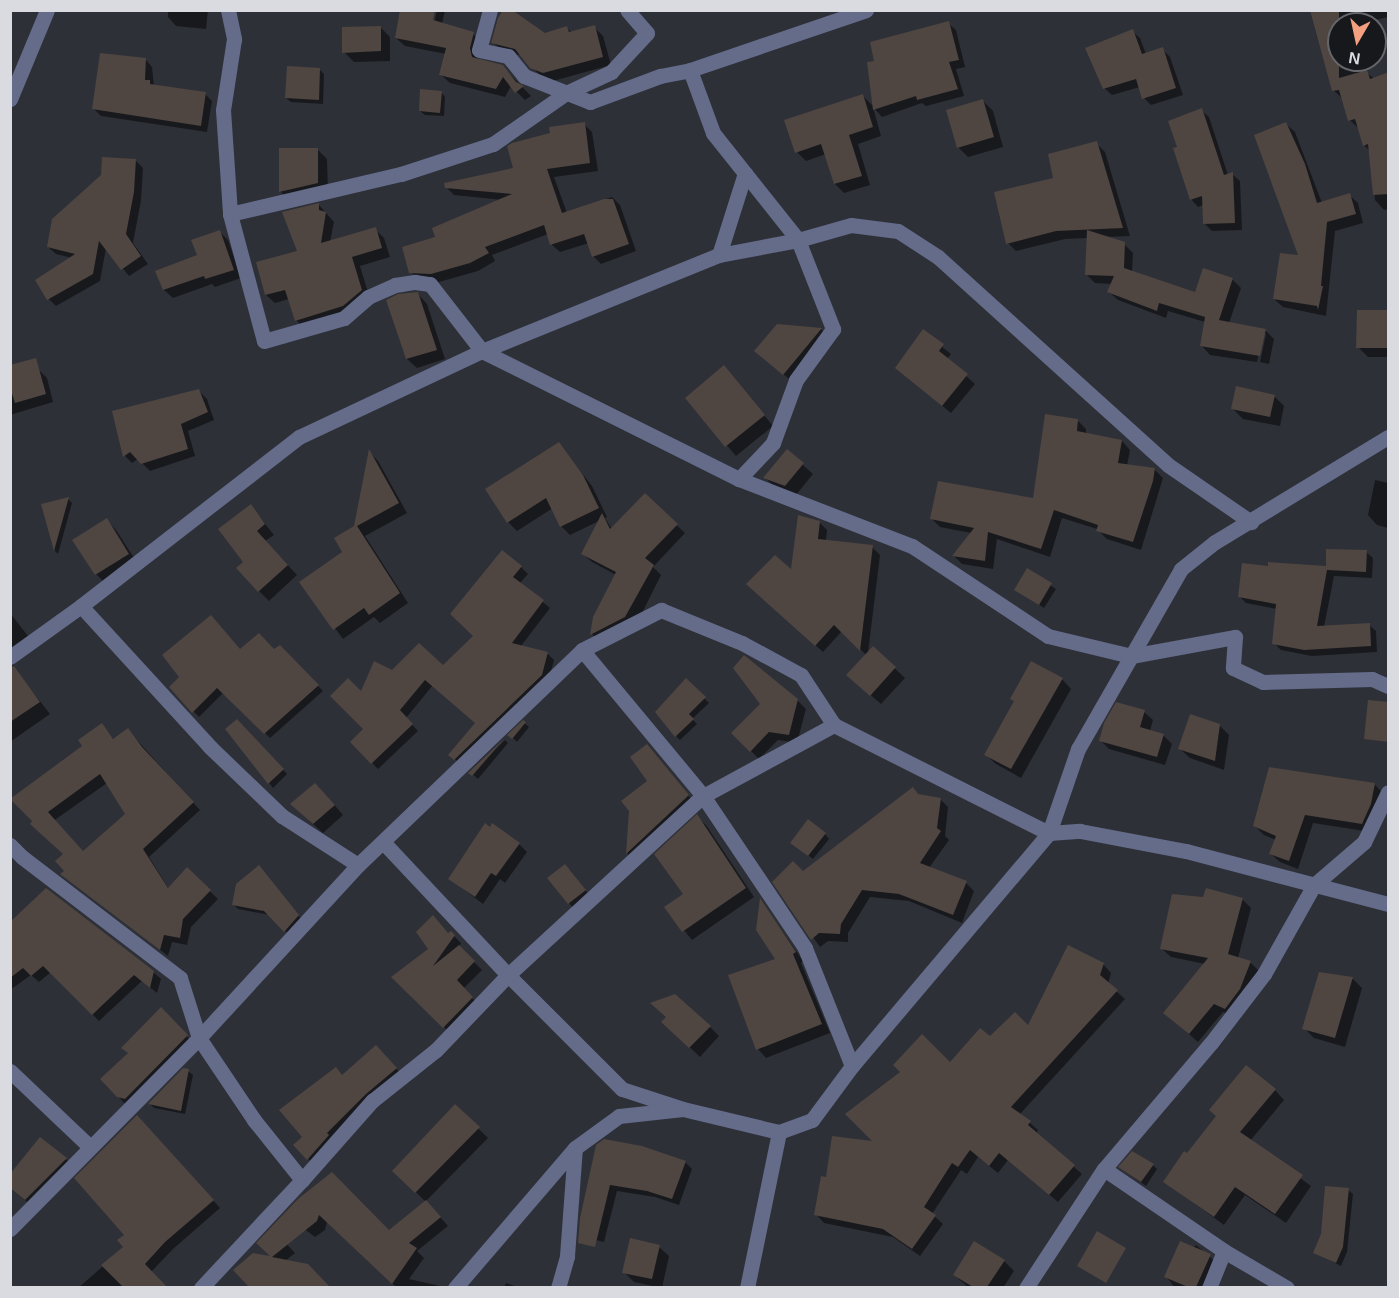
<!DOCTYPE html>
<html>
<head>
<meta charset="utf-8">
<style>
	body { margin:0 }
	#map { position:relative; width:1399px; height:1298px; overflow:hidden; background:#2e3038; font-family:Helvetica,sans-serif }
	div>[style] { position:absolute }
	.shadow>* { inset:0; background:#0007 }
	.building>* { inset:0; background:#4f4541 }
	.minor>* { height:15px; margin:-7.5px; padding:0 7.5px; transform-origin:7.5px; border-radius:7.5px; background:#646c8a }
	span { translate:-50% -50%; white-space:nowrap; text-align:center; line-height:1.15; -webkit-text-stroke:6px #17181c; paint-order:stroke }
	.frame { position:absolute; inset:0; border:12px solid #dadbe1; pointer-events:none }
	.north { position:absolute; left:1327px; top:12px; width:60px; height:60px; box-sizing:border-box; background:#17181c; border:2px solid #65666b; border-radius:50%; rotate:189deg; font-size:16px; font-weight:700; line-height:24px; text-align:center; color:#dadbe1 }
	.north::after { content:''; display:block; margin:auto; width:21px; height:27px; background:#f2a07f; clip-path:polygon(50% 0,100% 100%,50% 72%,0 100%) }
</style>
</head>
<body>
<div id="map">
	<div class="shadow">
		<div style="clip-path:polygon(168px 10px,208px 10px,206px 29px,176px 26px,168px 17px)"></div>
		<div style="clip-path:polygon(437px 10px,445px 10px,442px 24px,473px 34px,481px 42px,478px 60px,502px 66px,531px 96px,525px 100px,511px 86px,505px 97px,450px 83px,441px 75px,446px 54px,405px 46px,396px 38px,433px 28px)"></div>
		<div style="clip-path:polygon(1311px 10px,1388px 10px,1388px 17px,1359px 24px,1339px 24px,1339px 60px,1362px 60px,1365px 72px,1375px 79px,1388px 74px,1388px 209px,1384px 210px,1375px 200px,1370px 151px,1364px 145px,1359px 129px,1350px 120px,1343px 99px,1333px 90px)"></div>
		<div style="clip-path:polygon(948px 23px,956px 30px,965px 67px,956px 69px,964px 96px,926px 106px,922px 103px,882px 117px,873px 107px,881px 136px,858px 144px,870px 185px,844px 193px,835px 184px,826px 154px,806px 161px,797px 152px,863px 96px,875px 108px,876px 62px)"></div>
		<div style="clip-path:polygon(380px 27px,390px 37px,390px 61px,354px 62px,344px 52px)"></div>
		<div style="clip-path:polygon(594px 27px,603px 36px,611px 65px,553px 81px,541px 76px,520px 55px,502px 51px,493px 42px,545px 34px,567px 28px,572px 33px)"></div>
		<div style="clip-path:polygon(1132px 31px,1140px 38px,1146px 54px,1162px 49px,1170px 57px,1183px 95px,1151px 105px,1144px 98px,1140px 87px,1112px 95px,1104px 88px)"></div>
		<div style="clip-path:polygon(146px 60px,152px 67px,154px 86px,205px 94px,212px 101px,207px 132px,101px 116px,94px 109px)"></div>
		<div style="clip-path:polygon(320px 70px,324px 74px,323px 104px,291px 102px,286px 98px)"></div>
		<div style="clip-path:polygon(441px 92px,445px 97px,444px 116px,425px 115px,420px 111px)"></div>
		<div style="clip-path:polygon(983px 101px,993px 111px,1003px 147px,968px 157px,958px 147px)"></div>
		<div style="clip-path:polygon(1201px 110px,1209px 117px,1228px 175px,1232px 174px,1240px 181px,1242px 230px,1212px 231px,1205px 224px,1204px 205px,1198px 207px,1191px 199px,1179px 148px)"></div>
		<div style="clip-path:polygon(584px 124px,592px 132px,598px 171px,554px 177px,567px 213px,612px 197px,620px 205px,636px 251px,601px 264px,593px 256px,589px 243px,560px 252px,552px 245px,548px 234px,492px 255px,495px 261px,478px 271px,439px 282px,419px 280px,411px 272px,437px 238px,503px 200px,454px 195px,446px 187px,515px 169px)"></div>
		<div style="clip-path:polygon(1286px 124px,1295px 132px,1322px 203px,1349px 195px,1358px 203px,1363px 223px,1335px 231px,1326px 316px,1283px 307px,1274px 299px,1300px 257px)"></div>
		<div style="clip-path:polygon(1096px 143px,1105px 152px,1130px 236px,1105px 237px,1124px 244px,1133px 253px,1132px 273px,1196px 293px,1232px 279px,1241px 288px,1229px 323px,1265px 330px,1274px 339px,1269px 364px,1260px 362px,1266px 334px,1263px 334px,1257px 362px,1210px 355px,1202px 346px,1205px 322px,1168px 311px,1166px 318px,1118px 300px,1109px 292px,1112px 284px,1095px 283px,1087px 275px,1088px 238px,1065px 239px,1016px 251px,1008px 243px,1055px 179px)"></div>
		<div style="clip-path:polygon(317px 149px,327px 159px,328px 193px,290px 201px,281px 192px,280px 150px)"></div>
		<div style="clip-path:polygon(135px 160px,143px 168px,141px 200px,133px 243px,148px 264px,129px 276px,106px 248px,100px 281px,56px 306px,49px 299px,72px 258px,56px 254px,48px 247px,103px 176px)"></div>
		<div style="clip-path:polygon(319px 205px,334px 222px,330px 242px,375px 229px,384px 238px,390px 257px,360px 266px,370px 299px,305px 329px,296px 320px,289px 299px,275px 303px,266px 295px,299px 252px)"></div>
		<div style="clip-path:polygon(219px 231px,228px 240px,241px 278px,215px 287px,212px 284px,173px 298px,164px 290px,157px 272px,199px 256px)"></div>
		<div style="clip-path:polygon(418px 294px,427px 304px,445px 359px,417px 368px,407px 359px)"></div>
		<div style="clip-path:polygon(1388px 312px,1388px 357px,1368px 357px,1358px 347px)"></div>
		<div style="clip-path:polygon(778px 325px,821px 329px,830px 338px,794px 383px,766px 360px)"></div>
		<div style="clip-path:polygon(923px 332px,951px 354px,947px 359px,975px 384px,951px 413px,906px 376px)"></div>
		<div style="clip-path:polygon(724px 367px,773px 426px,736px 456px,687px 398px)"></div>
		<div style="clip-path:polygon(39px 370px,47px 378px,53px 402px,10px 415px,10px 390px)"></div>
		<div style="clip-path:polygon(199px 391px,207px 399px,214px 420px,188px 431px,195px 456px,150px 471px,138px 459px,132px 463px,125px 456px,114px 412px)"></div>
		<div style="clip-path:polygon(1274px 396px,1284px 406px,1280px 426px,1243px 419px,1233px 409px)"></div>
		<div style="clip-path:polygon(1078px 421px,1086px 429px,1086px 434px,1122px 441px,1130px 450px,1127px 466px,1154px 469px,1163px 478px,1141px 550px,1107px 539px,1097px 529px,1062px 518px,1050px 557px,997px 539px,993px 569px,962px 564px,954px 556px,971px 533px,940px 527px,931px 518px,1034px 500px)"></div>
		<div style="clip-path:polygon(559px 444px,592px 486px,607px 517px,605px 518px,612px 529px,645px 495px,685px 533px,653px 567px,661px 575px,642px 613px,600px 642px,592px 634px,595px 617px,616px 575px,592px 562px,583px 554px,599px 521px,570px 535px,561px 526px,553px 508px,517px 531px,508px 522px)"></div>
		<div style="clip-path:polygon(787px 451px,813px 474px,796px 495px,775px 487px,765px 478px)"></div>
		<div style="clip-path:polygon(370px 453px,378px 461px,407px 513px,365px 536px,408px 603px,380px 623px,374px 617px,343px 639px,301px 582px,344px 553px,355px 527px)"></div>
		<div style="clip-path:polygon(1375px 480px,1388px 483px,1388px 528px,1377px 525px,1368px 515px)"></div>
		<div style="clip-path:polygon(68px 499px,72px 503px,58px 554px,55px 551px,43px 505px)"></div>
		<div style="clip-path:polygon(251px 506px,274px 535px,265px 541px,297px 575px,269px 601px,259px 591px,245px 562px)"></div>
		<div style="clip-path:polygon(107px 520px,116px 530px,138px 564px,106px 584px,96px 574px)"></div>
		<div style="clip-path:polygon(819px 522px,827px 530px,826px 541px,872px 547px,880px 555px,868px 653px,873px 648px,905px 678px,881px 704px,858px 684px,866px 655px,842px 631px,823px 652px,756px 592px,792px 573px)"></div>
		<div style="clip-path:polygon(1366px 552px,1373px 558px,1372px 578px,1334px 576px,1324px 627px,1369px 625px,1376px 631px,1377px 652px,1312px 656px,1281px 650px,1274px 643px,1277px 609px,1246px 603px,1240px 597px,1269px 568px,1327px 567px)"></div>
		<div style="clip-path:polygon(521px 567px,528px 574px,520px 583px,550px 608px,521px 646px,547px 653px,554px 660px,548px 682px,461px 765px,450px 754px,477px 723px,433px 685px,406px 718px,418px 731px,378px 769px,352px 742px,365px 729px,361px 693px,393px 672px,443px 667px,475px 636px,452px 614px)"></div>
		<div style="clip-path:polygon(1027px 570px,1056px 589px,1044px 608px,1016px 589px)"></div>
		<div style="clip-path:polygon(10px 613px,31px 640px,10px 656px)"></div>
		<div style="clip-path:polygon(280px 647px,323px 691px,270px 738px,224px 692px,199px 717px,171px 688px,240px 651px,274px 651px)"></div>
		<div style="clip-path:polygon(10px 658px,14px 668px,50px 714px,10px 742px)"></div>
		<div style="clip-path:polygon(1062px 679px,1071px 689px,1021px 778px,996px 764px,986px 755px)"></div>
		<div style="clip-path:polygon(686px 681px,709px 703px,692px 719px,697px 724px,680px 740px,676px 736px)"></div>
		<div style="clip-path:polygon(797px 700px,806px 709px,797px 743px,778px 740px,759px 759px,733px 733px)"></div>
		<div style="clip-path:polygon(1144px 712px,1153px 720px,1150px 731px,1163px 735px,1172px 744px,1165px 765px,1109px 749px,1101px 741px)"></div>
		<div style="clip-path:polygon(237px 721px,287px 774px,273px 788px,227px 729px)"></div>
		<div style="clip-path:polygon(523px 722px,529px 727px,517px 742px,510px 735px)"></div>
		<div style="clip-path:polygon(101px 725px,114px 740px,128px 730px,200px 810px,149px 857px,169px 889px,187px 869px,218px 899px,191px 927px,187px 945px,172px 942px,168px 956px,63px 874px,127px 814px,107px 783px,42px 829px,12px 799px,84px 746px)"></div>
		<div style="clip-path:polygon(1219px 725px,1229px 735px,1224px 770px,1190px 758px,1180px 749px)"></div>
		<div style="clip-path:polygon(505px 740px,508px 743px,478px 779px,471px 773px)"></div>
		<div style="clip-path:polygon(656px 755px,696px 805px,635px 861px,627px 853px,630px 810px,649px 781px)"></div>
		<div style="clip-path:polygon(1374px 784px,1383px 793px,1371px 832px,1313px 823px,1298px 869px,1280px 862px,1271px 854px,1276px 840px,1264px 835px,1255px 826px)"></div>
		<div style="clip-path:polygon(325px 794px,343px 815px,323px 833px,302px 814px)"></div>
		<div style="clip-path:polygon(920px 796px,940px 799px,948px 807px,945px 836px,949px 840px,929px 868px,966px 883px,974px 891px,962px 923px,909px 901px,870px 897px,848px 933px,848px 942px,828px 941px,820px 947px,774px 882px,803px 873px)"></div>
		<div style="clip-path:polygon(697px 817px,706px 825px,754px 897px,692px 940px,666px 908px,685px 894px)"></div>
		<div style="clip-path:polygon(490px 829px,519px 844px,527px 852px,505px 883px,500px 879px,483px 904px,450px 879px)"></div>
		<div style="clip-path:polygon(825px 834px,829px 839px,813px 859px,797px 847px)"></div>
		<div style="clip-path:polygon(570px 870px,589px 895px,573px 908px,549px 878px)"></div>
		<div style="clip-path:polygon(264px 872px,302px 920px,289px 935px,270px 915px,238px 909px,233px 904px)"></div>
		<div style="clip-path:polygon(1207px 889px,1243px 900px,1251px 908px,1238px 958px,1250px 962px,1259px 971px,1234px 1016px,1223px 1012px,1198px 1042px,1165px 1013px,1205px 964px,1171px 957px,1162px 949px,1204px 899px)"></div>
		<div style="clip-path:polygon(761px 901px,803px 961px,801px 963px,830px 1033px,766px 1058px,758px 1049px,777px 960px)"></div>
		<div style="clip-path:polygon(10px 920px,153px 972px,161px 979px,157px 993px,142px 981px,99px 1021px,51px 972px,39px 982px,31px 975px,10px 990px)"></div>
		<div style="clip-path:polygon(451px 933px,461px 943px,459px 947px,482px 970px,463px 989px,480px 1006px,452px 1035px,393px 977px)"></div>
		<div style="clip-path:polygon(1103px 964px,1111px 973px,1108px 984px,1125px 999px,1020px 1114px,1038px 1130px,1036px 1134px,1082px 1174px,1058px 1202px,1008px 1160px,998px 1173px,978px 1157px,967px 1174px,961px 1170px,932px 1214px,943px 1224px,920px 1256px,893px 1237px,824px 1223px,816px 1214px,827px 1179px,876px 1143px,950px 1064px,990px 1038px,1029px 1028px)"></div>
		<div style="clip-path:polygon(1320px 974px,1353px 979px,1362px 988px,1345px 1047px,1314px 1038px,1304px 1028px)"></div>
		<div style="clip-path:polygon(161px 1009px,194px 1044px,126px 1105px,102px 1079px,129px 1054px)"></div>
		<div style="clip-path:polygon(667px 1018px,710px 1027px,719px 1036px,700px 1057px,663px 1022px)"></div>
		<div style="clip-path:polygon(384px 1055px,404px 1077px,316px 1167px,295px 1145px,304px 1137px,343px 1076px)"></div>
		<div style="clip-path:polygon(188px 1071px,193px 1075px,185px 1114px,154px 1108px,150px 1104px)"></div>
		<div style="clip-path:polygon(1275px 1090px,1284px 1100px,1250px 1141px,1311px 1186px,1286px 1223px,1245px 1195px,1224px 1225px,1165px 1182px)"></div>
		<div style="clip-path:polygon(455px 1106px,488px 1138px,426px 1201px,448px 1226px,417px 1251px,424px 1258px,409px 1279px,449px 1288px,397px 1288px,327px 1222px,325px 1230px,315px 1237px,294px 1221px,299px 1200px,389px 1232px,426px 1202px,394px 1171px)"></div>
		<div style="clip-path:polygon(144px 1124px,220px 1208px,173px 1249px,151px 1272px,166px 1288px,78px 1288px,125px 1247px)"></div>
		<div style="clip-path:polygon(597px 1146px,685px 1162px,692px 1169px,679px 1205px,655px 1197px,617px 1191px,604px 1242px,587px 1238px)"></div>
		<div style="clip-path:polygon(66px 1159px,75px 1169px,36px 1209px,10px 1188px)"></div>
		<div style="clip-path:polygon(1153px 1165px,1157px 1169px,1146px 1186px,1125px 1171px)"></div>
		<div style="clip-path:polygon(1348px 1190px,1353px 1194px,1347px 1252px,1341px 1266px,1315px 1253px)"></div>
		<div style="clip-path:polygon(280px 1237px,295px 1253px,285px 1261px,313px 1274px,325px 1288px,251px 1288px,235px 1270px,274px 1259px,258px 1243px)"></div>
		<div style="clip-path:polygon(1196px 1245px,1218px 1264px,1208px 1288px,1175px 1288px,1166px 1276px)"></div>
		<div style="clip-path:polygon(659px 1247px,669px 1256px,662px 1288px,634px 1282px,624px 1272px)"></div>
		<div style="clip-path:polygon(1004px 1261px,1014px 1271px,1003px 1288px,969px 1288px,954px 1275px)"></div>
		<div style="clip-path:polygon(506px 1283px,520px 1288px,504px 1288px)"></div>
	</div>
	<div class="building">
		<div style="clip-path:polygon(400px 10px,435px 10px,433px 20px,474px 32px,470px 48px,472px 57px,503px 65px,516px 82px,524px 86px,515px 93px,503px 77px,496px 89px,439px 75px,446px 48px,395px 38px)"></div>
		<div style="clip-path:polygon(503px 10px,512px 10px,545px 33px,567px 26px,569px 32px,595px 25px,603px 57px,543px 73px,530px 68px,515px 49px,491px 43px,498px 18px)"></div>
		<div style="clip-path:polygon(1310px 10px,1339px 10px,1339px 78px,1367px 70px,1370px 79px,1389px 72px,1389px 194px,1373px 195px,1368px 144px,1363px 146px,1355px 119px,1348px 121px,1339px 90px,1332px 91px)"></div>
		<div style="clip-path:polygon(949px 21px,959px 60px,949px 62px,958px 89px,917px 100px,916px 96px,873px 110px,867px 62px,874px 61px,870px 42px)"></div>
		<div style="clip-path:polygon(381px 26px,381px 51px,342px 53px,342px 27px)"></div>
		<div style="clip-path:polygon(1133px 29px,1142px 54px,1163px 47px,1176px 88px,1142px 99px,1136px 79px,1103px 89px,1085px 48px)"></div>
		<div style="clip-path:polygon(100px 53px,146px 58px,145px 80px,150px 80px,150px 84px,206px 92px,201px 126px,92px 109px)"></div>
		<div style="clip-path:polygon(287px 66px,320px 68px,319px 100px,285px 98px)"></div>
		<div style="clip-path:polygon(420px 89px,442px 91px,440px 113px,419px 111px)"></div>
		<div style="clip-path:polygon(863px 94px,873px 127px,849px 135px,862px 176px,834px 184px,821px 144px,795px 153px,784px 120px)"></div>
		<div style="clip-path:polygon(983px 99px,994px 137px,957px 148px,946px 110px)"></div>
		<div style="clip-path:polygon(1202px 108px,1224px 175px,1233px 172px,1235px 223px,1203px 224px,1202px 196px,1190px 200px,1173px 148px,1177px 147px,1168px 121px)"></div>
		<div style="clip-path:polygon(585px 122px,590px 163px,547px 169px,562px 213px,604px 199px,613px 199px,629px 244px,592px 257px,584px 234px,550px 245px,544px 225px,485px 247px,489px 253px,470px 263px,431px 274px,409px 273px,402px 247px,435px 237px,432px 228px,512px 194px,445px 188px,444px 183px,513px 168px,507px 146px,512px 143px,550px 133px,549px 127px)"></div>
		<div style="clip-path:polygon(1286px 122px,1305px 164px,1317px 203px,1350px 193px,1356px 214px,1327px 222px,1321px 286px,1323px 286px,1318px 310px,1317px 306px,1273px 299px,1280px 253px,1298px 255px,1254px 135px)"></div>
		<div style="clip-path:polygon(1097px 141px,1123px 228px,1056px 231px,1006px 244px,994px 192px,1053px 178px,1048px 154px)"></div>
		<div style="clip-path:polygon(279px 148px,318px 148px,318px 183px,279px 192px)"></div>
		<div style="clip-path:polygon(102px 157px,136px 159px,134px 192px,126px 234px,141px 256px,121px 270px,99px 241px,93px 274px,47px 300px,35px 280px,75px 254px,47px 247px,52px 219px,101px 175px)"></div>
		<div style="clip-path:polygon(319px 203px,319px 210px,326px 212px,321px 243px,376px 227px,382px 248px,352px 257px,362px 290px,343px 306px,295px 321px,285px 290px,265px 295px,256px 262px,297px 251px,282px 212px)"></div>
		<div style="clip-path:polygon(220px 230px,234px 270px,205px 279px,204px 276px,163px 290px,155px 271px,197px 255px,191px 240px)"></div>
		<div style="clip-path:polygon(1087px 230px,1125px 242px,1124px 268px,1195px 292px,1203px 268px,1233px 278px,1219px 320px,1266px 329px,1260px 356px,1200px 346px,1205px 317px,1159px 303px,1157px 311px,1107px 292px,1114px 276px,1085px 275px)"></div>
		<div style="clip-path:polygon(418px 292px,437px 350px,406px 359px,386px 300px,398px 294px)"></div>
		<div style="clip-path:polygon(1357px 310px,1389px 310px,1389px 348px,1356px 348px)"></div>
		<div style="clip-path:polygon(777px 324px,822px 328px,783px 375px,754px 351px)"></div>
		<div style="clip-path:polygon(923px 329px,944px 344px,939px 351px,968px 374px,942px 406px,895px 368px)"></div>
		<div style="clip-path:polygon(36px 358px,46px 394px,15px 403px,10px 387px,10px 365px)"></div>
		<div style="clip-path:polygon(724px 365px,765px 415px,725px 447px,685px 398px)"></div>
		<div style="clip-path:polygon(1236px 386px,1275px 395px,1270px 417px,1231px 409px)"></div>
		<div style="clip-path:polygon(199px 389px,208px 412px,181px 424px,188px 449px,141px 464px,130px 452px,123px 457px,112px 411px)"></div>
		<div style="clip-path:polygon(1045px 414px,1078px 419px,1077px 431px,1122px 440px,1118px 463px,1155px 468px,1153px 481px,1133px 542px,1096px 531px,1098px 525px,1054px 510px,1041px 549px,988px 532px,985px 561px,952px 556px,974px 528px,930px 519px,938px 481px,1033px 498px)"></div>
		<div style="clip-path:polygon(559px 442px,583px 475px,599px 508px,560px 527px,546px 498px,507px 523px,485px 489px)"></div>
		<div style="clip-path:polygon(369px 449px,399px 503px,357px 526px,400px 593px,369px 615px,364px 608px,333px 630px,299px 582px,342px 552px,334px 538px,354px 526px)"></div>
		<div style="clip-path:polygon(787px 449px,804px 463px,785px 486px,763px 478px)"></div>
		<div style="clip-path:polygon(645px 493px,678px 524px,645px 558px,654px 565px,625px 617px,590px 635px,593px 617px,616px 572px,581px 554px,602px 513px,610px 529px)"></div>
		<div style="clip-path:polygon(69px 497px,54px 551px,41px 504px)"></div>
		<div style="clip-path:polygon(251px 504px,265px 524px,257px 531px,288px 565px,258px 592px,236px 568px,243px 562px,218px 529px)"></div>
		<div style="clip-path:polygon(798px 515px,820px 521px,818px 539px,873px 545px,860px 651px,834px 625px,815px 646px,746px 584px,775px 555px,791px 569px)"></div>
		<div style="clip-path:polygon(107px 518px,129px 554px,95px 575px,72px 540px)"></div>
		<div style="clip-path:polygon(1326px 549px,1367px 550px,1366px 572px,1327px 570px,1317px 626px,1370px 623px,1371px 646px,1304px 650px,1272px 644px,1276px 604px,1238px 597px,1242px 563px,1268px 566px,1268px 562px,1326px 566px)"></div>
		<div style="clip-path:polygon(502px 550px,522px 566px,513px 577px,544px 600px,512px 643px,548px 652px,542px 675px,454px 760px,448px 755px,475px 723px,425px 680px,400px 710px,413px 724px,371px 764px,350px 742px,363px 729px,330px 696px,348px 678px,361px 691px,374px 661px,392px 670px,419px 643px,443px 665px,473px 636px,450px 614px)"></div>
		<div style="clip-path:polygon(1027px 568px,1052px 583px,1039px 605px,1014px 590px)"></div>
		<div style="clip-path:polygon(211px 615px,240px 649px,259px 633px,274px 649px,280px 645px,319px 685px,264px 734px,217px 688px,192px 713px,169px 687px,179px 677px,162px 655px)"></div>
		<div style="clip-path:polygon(873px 646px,896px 667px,870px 696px,846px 675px)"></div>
		<div style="clip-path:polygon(744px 655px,798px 699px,789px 735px,769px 732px,750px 752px,731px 733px,760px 704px,733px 668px)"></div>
		<div style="clip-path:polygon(1031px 661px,1063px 678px,1011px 769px,984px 755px,1014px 701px,1010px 699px)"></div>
		<div style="clip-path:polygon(14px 666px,40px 702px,10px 722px,10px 667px)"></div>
		<div style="clip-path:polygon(686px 678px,706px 697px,689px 714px,694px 719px,675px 737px,655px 712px)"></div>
		<div style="clip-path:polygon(1368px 700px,1389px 702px,1389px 742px,1364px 739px)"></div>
		<div style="clip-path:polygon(1116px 702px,1145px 710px,1140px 727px,1164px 734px,1157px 757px,1099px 741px,1104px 723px)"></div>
		<div style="clip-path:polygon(1190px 714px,1220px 724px,1215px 761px,1178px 749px)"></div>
		<div style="clip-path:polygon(237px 719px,284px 769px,268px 784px,225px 729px)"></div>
		<div style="clip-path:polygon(523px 720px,526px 722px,512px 739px,507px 735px)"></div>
		<div style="clip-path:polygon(evenodd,102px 723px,113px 739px,128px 728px,142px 747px,194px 802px,143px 849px,168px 888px,187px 867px,211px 890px,183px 919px,180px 938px,164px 935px,160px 950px,60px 874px,64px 871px,55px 861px,63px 854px,30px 824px,32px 821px,10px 799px,82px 746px,78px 740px,102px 723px,100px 774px,125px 814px,83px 851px,48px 812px,100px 774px)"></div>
		<div style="clip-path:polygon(505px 738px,472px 776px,468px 773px)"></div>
		<div style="clip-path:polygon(647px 744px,689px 795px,626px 854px,629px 811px,621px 801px,647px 781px,630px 757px)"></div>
		<div style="clip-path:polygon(1269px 767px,1375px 783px,1371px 804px,1362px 824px,1305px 815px,1289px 861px,1269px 854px,1276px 836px,1253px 826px)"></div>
		<div style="clip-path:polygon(315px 783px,335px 805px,313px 824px,290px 804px)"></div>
		<div style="clip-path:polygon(913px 787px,918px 794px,941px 798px,937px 828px,941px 831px,920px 863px,967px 881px,953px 915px,899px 894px,862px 890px,841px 924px,840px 934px,819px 933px,811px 940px,772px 882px,793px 861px,803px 871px)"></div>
		<div style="clip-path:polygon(697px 814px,746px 888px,682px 932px,664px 907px,683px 894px,654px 854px)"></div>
		<div style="clip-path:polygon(808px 819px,826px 833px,808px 856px,790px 843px)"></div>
		<div style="clip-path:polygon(485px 823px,490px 827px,492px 823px,520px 843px,496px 876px,491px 873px,475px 897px,448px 879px)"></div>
		<div style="clip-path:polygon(565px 864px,586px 890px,568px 904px,547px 878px)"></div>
		<div style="clip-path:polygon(259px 865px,299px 915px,284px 932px,264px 911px,232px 905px,236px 884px)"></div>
		<div style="clip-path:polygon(46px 888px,154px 971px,150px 988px,134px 975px,92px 1015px,43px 966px,31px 976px,23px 968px,10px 978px,10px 922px)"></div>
		<div style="clip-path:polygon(1206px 888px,1243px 898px,1228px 954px,1251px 961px,1240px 989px,1225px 1009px,1214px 1004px,1189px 1034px,1163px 1013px,1208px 958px,1160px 949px,1172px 894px,1203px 897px)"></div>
		<div style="clip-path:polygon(760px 898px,796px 952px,793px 954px,822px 1024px,756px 1050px,728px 975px,775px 959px,756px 930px)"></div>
		<div style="clip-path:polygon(433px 915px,448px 933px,451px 931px,455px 935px,433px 966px,459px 945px,475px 961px,457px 980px,473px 997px,443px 1028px,391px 977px,428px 949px,416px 932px)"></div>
		<div style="clip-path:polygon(1068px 945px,1104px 963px,1100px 975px,1118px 990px,1011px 1107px,1031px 1121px,1028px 1125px,1075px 1165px,1049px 1195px,999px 1153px,989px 1166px,970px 1150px,958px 1167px,952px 1163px,924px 1207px,936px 1215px,912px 1249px,883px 1229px,814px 1215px,821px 1176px,826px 1177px,832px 1136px,872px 1141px,845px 1114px,900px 1072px,893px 1065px,922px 1034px,950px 1062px,980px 1028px,990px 1036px,1015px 1012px,1028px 1025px)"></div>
		<div style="clip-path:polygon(1319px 972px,1353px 977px,1335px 1038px,1302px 1029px)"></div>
		<div style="clip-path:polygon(675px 994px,711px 1026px,689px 1048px,661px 1022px,666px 1017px,650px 1003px)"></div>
		<div style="clip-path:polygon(161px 1007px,188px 1035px,125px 1099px,117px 1097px,100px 1079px,128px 1053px,121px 1048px)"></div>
		<div style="clip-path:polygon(376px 1045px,397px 1068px,366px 1094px,327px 1133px,329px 1135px,307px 1160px,293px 1145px,302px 1137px,279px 1110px,336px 1067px,342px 1075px)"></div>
		<div style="clip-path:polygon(1246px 1065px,1276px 1089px,1240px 1132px,1303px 1175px,1275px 1214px,1235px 1187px,1214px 1217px,1163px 1182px,1184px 1151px,1187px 1153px,1216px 1116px,1209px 1110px)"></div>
		<div style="clip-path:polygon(183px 1068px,189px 1069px,181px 1111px,148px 1104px)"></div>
		<div style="clip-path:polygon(455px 1104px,480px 1127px,415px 1193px,392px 1171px)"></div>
		<div style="clip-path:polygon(137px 1115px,214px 1200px,165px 1242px,145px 1264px,167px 1287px,123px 1287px,101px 1265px,123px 1247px,117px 1240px,124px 1235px,74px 1178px)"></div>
		<div style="clip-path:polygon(40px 1137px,67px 1158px,25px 1200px,10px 1188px,10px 1174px)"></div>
		<div style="clip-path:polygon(604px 1139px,642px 1146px,686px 1161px,672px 1199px,647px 1191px,610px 1185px,595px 1247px,578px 1243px,580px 1218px,596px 1145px)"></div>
		<div style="clip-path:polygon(1132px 1151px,1154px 1164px,1141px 1182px,1118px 1167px)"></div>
		<div style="clip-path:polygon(332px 1172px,389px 1230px,426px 1200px,441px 1217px,409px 1243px,417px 1248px,392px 1284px,319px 1215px,317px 1221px,272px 1257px,308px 1264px,330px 1287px,249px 1287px,233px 1270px,253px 1253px,270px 1256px,256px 1243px,298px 1199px)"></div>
		<div style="clip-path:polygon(1325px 1186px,1349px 1188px,1343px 1247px,1336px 1263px,1313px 1253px,1321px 1234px)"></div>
		<div style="clip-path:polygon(1097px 1231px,1126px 1248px,1106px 1283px,1077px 1266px)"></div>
		<div style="clip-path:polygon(630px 1238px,660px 1245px,652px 1279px,622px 1273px)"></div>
		<div style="clip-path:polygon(974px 1241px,1005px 1260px,987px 1287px,973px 1287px,953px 1275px)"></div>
		<div style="clip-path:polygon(1180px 1241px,1211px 1254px,1196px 1287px,1188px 1287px,1164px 1277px)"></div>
	</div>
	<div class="minor">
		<div style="left:228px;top:10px;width:30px;rotate:78deg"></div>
		<div style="left:234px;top:39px;width:72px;rotate:98.8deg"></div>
		<div style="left:223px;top:110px;width:104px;rotate:86.1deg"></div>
		<div style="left:230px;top:214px;width:131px;rotate:75deg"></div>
		<div style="left:264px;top:341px;width:83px;rotate:-16deg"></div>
		<div style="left:344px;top:318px;width:32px;rotate:-41deg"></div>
		<div style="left:368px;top:297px;width:30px;rotate:-24deg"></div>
		<div style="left:395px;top:285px;width:20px;rotate:-9deg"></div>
		<div style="left:415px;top:282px;width:15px;rotate:8deg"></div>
		<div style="left:430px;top:284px;width:85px;rotate:52.2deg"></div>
		<div style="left:482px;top:351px;width:287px;rotate:26.5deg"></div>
		<div style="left:739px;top:479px;width:186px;rotate:21.2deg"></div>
		<div style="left:912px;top:546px;width:163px;rotate:33.5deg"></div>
		<div style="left:1048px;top:636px;width:85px;rotate:13.5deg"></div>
		<div style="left:1131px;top:656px;width:106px;rotate:-10.4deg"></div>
		<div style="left:1235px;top:637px;width:31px;rotate:94deg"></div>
		<div style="left:1233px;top:668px;width:33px;rotate:25deg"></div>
		<div style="left:1263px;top:682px;width:109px;rotate:-1.6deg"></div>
		<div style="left:1372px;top:679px;width:17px;rotate:24deg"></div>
		<div style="left:490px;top:10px;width:41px;rotate:105.4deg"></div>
		<div style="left:479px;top:50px;width:30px;rotate:12deg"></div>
		<div style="left:508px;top:56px;width:26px;rotate:51deg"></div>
		<div style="left:524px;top:76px;width:71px;rotate:21.5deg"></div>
		<div style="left:590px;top:102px;width:75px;rotate:-20.4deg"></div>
		<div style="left:660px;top:76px;width:31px;rotate:-11deg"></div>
		<div style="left:690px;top:70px;width:67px;rotate:69.9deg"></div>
		<div style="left:713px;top:133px;width:137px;rotate:51.5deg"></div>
		<div style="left:798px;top:240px;width:96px;rotate:68.5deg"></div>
		<div style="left:833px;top:329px;width:63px;rotate:126deg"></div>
		<div style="left:796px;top:380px;width:67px;rotate:110.1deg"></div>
		<div style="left:773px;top:443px;width:50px;rotate:133.4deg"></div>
		<div style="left:690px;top:70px;width:186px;rotate:-18.8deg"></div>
		<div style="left:10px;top:99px;width:96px;rotate:-67.4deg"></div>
		<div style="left:230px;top:214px;width:176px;rotate:-13.2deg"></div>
		<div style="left:401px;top:174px;width:97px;rotate:-18.1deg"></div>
		<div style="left:493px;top:144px;width:89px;rotate:-34.9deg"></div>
		<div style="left:566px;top:93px;width:50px;rotate:-25deg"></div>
		<div style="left:611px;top:72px;width:53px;rotate:-47.3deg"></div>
		<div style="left:647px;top:33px;width:30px;rotate:-131deg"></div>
		<div style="left:719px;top:255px;width:86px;rotate:-72.4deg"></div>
		<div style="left:81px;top:606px;width:191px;rotate:47.5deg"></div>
		<div style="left:210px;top:747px;width:100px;rotate:43.8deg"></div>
		<div style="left:282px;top:816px;width:90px;rotate:32.8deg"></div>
		<div style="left:358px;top:865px;width:310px;rotate:-43.8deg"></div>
		<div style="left:582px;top:650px;width:190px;rotate:50.3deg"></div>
		<div style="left:703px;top:796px;width:183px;rotate:56.1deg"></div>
		<div style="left:805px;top:948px;width:127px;rotate:68.3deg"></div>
		<div style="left:582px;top:650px;width:89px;rotate:-26.9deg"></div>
		<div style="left:661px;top:610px;width:87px;rotate:22.2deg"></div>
		<div style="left:742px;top:643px;width:67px;rotate:28.5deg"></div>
		<div style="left:801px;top:675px;width:60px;rotate:56.6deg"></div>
		<div style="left:834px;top:725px;width:241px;rotate:26.7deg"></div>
		<div style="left:1049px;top:833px;width:31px;rotate:-4deg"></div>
		<div style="left:1080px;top:831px;width:108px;rotate:10.7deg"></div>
		<div style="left:1186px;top:851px;width:209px;rotate:14.7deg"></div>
		<div style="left:10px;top:657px;width:87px;rotate:-35.7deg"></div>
		<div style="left:81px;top:606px;width:276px;rotate:-37.8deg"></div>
		<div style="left:299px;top:437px;width:202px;rotate:-25.2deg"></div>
		<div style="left:482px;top:351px;width:256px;rotate:-22.1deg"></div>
		<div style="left:719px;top:255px;width:80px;rotate:-10.8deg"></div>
		<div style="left:798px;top:240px;width:55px;rotate:-15.8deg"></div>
		<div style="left:851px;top:225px;width:47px;rotate:7.3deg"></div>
		<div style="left:898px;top:231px;width:48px;rotate:33deg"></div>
		<div style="left:938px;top:257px;width:310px;rotate:42.1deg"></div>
		<div style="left:1168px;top:465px;width:101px;rotate:34.5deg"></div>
		<div style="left:384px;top:843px;width:181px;rotate:46.8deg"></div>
		<div style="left:508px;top:975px;width:161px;rotate:45deg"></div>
		<div style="left:622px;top:1089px;width:64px;rotate:18.2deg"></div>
		<div style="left:10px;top:845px;width:17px;rotate:45deg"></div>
		<div style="left:22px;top:857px;width:199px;rotate:37.4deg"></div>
		<div style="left:180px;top:978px;width:63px;rotate:72.4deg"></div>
		<div style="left:199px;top:1038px;width:99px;rotate:56.1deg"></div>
		<div style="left:254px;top:1120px;width:77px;rotate:51.3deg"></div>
		<div style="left:302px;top:1180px;width:148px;rotate:133.1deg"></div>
		<div style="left:10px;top:1071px;width:110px;rotate:43.5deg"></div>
		<div style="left:1104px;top:1169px;width:145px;rotate:34.3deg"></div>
		<div style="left:1224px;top:1251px;width:73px;rotate:30.4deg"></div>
		<div style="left:302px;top:1180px;width:106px;rotate:-48.5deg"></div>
		<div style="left:372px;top:1101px;width:82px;rotate:-38.6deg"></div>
		<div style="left:436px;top:1050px;width:104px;rotate:-46.2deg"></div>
		<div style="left:508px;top:975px;width:265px;rotate:-42.6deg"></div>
		<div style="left:703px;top:796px;width:149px;rotate:-28.5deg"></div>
		<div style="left:10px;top:1229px;width:269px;rotate:-45.3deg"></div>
		<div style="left:199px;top:1038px;width:235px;rotate:-47.4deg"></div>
		<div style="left:455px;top:1288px;width:184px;rotate:-49.4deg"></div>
		<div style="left:558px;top:1288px;width:33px;rotate:-74deg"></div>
		<div style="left:567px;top:1256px;width:108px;rotate:-85.8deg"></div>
		<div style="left:575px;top:1148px;width:54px;rotate:-36deg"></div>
		<div style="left:619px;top:1116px;width:64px;rotate:-6.2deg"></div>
		<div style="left:683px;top:1109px;width:99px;rotate:13.5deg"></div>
		<div style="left:747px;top:1288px;width:159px;rotate:-78.4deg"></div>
		<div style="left:779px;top:1132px;width:35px;rotate:-20deg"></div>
		<div style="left:812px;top:1120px;width:67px;rotate:-53.5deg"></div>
		<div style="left:852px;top:1066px;width:305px;rotate:-49.8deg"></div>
		<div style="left:1049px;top:833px;width:89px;rotate:-71deg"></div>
		<div style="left:1078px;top:749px;width:207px;rotate:-60.2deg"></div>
		<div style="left:1181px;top:569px;width:43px;rotate:-38.5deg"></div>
		<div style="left:1215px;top:542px;width:202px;rotate:-31.3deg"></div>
		<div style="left:1026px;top:1288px;width:142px;rotate:-56.8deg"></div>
		<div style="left:1104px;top:1169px;width:165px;rotate:-49.7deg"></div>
		<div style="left:1211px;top:1043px;width:87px;rotate:-52.5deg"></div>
		<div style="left:1264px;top:974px;width:102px;rotate:-60.7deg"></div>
		<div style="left:1314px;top:885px;width:66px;rotate:-40.7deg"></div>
		<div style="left:1364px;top:842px;width:55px;rotate:-64.4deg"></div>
		<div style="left:1209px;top:1288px;width:40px;rotate:-68deg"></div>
	</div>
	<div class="frame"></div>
	<div class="north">N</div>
</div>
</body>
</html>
